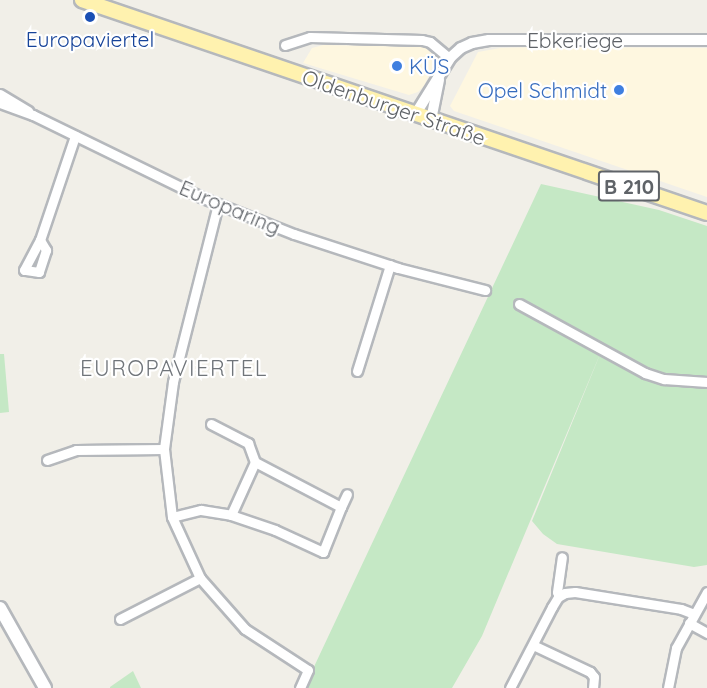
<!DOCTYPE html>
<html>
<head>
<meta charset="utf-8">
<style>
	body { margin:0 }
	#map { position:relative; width:707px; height:688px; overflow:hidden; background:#f1efe8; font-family:Quicksand,sans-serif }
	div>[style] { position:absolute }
	.commercial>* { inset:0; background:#fef7e0 }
	.green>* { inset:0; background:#c5e8c5 }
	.roads { filter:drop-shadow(2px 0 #b5b8bc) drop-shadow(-2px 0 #b5b8bc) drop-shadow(0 2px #b5b8bc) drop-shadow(0 -2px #b5b8bc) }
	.minor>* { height:9px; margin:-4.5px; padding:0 4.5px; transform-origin:4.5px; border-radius:4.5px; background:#fff }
	.tertiary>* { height:10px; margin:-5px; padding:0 5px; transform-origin:5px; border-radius:5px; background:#fff }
	.secondary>* { height:12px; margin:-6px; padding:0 6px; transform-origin:6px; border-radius:6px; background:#fff }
	.primary>* { height:14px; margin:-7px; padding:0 7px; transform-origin:7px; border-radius:7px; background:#fff2af }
	.dots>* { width:16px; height:16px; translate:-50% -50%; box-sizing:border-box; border:3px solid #fff; border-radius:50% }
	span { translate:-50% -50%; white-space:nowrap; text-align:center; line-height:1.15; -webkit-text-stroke:4.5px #fff; paint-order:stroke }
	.shield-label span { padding:2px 4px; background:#fff; border:2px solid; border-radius:4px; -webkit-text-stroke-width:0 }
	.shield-label { font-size:20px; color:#5f6368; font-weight:700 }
	.transit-label { font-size:21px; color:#164399 }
	.street-label { font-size:21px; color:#5f6368 }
	.shop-label { font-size:21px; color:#366cbe }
	.left { translate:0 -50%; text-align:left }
	.right { translate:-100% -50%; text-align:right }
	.neighbourhood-label { font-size:22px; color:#70757a; letter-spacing:1.5px }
</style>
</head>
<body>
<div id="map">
	<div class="commercial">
		<div style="clip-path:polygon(323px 45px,425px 47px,434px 56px,434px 64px,424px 86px,418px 92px,409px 95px,303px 63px,312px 48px)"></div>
		<div style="clip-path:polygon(550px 47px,707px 48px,707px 197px,454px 111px,450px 106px,478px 52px,500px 48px)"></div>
	</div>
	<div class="green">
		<div style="clip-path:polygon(541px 184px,659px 210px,707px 226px,707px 565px,694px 567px,557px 544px,543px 534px,532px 521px,603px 347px,482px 636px,452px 688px,304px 688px)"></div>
		<div style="clip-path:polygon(0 354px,4px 354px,9px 412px,0 413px)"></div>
		<div style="clip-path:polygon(133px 671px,141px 688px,110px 688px,110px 687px)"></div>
	</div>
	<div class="roads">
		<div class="minor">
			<div style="left:285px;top:45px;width:26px;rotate:-18deg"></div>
			<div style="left:310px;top:37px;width:112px;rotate:1.5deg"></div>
			<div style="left:422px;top:40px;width:8px;rotate:14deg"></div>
			<div style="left:430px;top:42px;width:25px;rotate:40deg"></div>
			<div style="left:0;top:94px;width:33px;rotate:31deg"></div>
			<div style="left:0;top:103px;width:35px;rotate:20deg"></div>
			<div style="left:33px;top:115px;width:189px;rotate:26deg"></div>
			<div style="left:203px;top:198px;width:98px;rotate:21.6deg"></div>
			<div style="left:294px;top:234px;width:109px;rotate:18.1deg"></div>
			<div style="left:398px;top:268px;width:90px;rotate:14.2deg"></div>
			<div style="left:218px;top:204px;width:184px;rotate:104.2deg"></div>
			<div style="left:173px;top:382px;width:68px;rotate:97.7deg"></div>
			<div style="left:164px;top:449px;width:68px;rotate:83.3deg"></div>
			<div style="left:172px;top:517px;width:67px;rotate:65.3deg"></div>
			<div style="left:200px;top:578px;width:68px;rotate:48.6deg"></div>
			<div style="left:245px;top:629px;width:75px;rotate:33.1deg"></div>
			<div style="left:308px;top:670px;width:20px;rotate:114deg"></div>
			<div style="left:40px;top:240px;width:12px;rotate:59deg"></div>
			<div style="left:46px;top:250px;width:23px;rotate:108deg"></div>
			<div style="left:39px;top:272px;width:15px;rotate:-172deg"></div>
			<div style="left:24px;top:270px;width:34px;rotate:-62deg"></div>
			<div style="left:40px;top:240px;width:110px;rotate:-71.4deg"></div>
			<div style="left:519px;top:304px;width:144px;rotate:28.7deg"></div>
			<div style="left:645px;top:373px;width:20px;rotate:18deg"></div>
			<div style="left:664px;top:379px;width:43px;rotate:4deg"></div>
			<div style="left:357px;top:371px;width:111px;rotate:-72.7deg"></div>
			<div style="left:211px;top:424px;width:42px;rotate:27.2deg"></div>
			<div style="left:248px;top:443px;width:20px;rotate:70deg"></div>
			<div style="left:47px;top:460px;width:31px;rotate:-19deg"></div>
			<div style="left:76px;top:450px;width:88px;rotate:-0.7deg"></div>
			<div style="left:341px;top:507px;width:14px;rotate:-65deg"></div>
			<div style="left:172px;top:517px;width:30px;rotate:-14deg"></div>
			<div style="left:201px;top:510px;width:30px;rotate:9deg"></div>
			<div style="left:231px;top:515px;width:46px;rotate:18.8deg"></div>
			<div style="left:275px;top:530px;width:53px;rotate:24.6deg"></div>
			<div style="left:323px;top:552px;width:48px;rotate:-68.2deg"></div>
			<div style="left:341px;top:507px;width:97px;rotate:-152.4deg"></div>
			<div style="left:255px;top:462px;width:58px;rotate:114.4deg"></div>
			<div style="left:559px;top:596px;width:4px;rotate:-117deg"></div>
			<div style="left:557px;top:592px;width:35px;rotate:-82deg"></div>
			<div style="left:120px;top:619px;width:90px;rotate:-27.1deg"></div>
			<div style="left:689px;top:623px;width:21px;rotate:29deg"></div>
			<div style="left:533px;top:645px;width:63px;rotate:25.3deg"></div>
			<div style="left:590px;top:672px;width:6px;rotate:51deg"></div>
			<div style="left:594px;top:677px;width:11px;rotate:95deg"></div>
			<div style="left:510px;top:688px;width:91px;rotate:-62.6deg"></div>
			<div style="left:552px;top:607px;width:12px;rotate:-59deg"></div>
			<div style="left:558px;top:597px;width:8px;rotate:-30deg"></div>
			<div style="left:565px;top:593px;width:10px;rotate:-6deg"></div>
			<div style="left:575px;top:592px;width:107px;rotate:9.1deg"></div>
			<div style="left:681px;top:609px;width:14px;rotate:21deg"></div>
			<div style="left:668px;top:688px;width:41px;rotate:-78.7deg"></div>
			<div style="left:676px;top:648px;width:64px;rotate:-61deg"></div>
		</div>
		<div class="tertiary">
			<div style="left:415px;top:115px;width:68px;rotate:-58.2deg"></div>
			<div style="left:451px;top:57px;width:13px;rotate:-42deg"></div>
			<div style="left:461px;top:48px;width:12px;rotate:-24deg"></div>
			<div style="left:472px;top:43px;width:17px;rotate:-10deg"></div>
			<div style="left:489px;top:40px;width:218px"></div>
			<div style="left:431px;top:120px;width:41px;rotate:-78.7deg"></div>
		</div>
		<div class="secondary">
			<div style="left:0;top:608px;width:92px;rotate:60.6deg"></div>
		</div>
		<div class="primary">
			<div style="left:82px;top:0;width:660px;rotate:18.82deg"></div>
		</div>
	</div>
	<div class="dots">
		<div style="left:90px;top:17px;background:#1a4fb4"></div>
		<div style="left:397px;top:66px;background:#3f7fe0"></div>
		<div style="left:619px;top:90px;background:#3f7fe0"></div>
	</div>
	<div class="shield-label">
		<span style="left:629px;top:186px">B 210</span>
	</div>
	<div class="transit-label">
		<span style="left:90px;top:39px">Europaviertel</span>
	</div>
	<div class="street-label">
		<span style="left:575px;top:40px">Ebkeriege</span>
		<span style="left:394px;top:107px;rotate:19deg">Oldenburger Straße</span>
		<span style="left:230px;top:207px;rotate:23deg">Europaring</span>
	</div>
	<div class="shop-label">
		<span class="left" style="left:409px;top:66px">KÜS</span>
		<span class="right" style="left:607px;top:90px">Opel Schmidt</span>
	</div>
	<div class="neighbourhood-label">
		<span style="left:174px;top:369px">EUROPAVIERTEL</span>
	</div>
</div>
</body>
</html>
